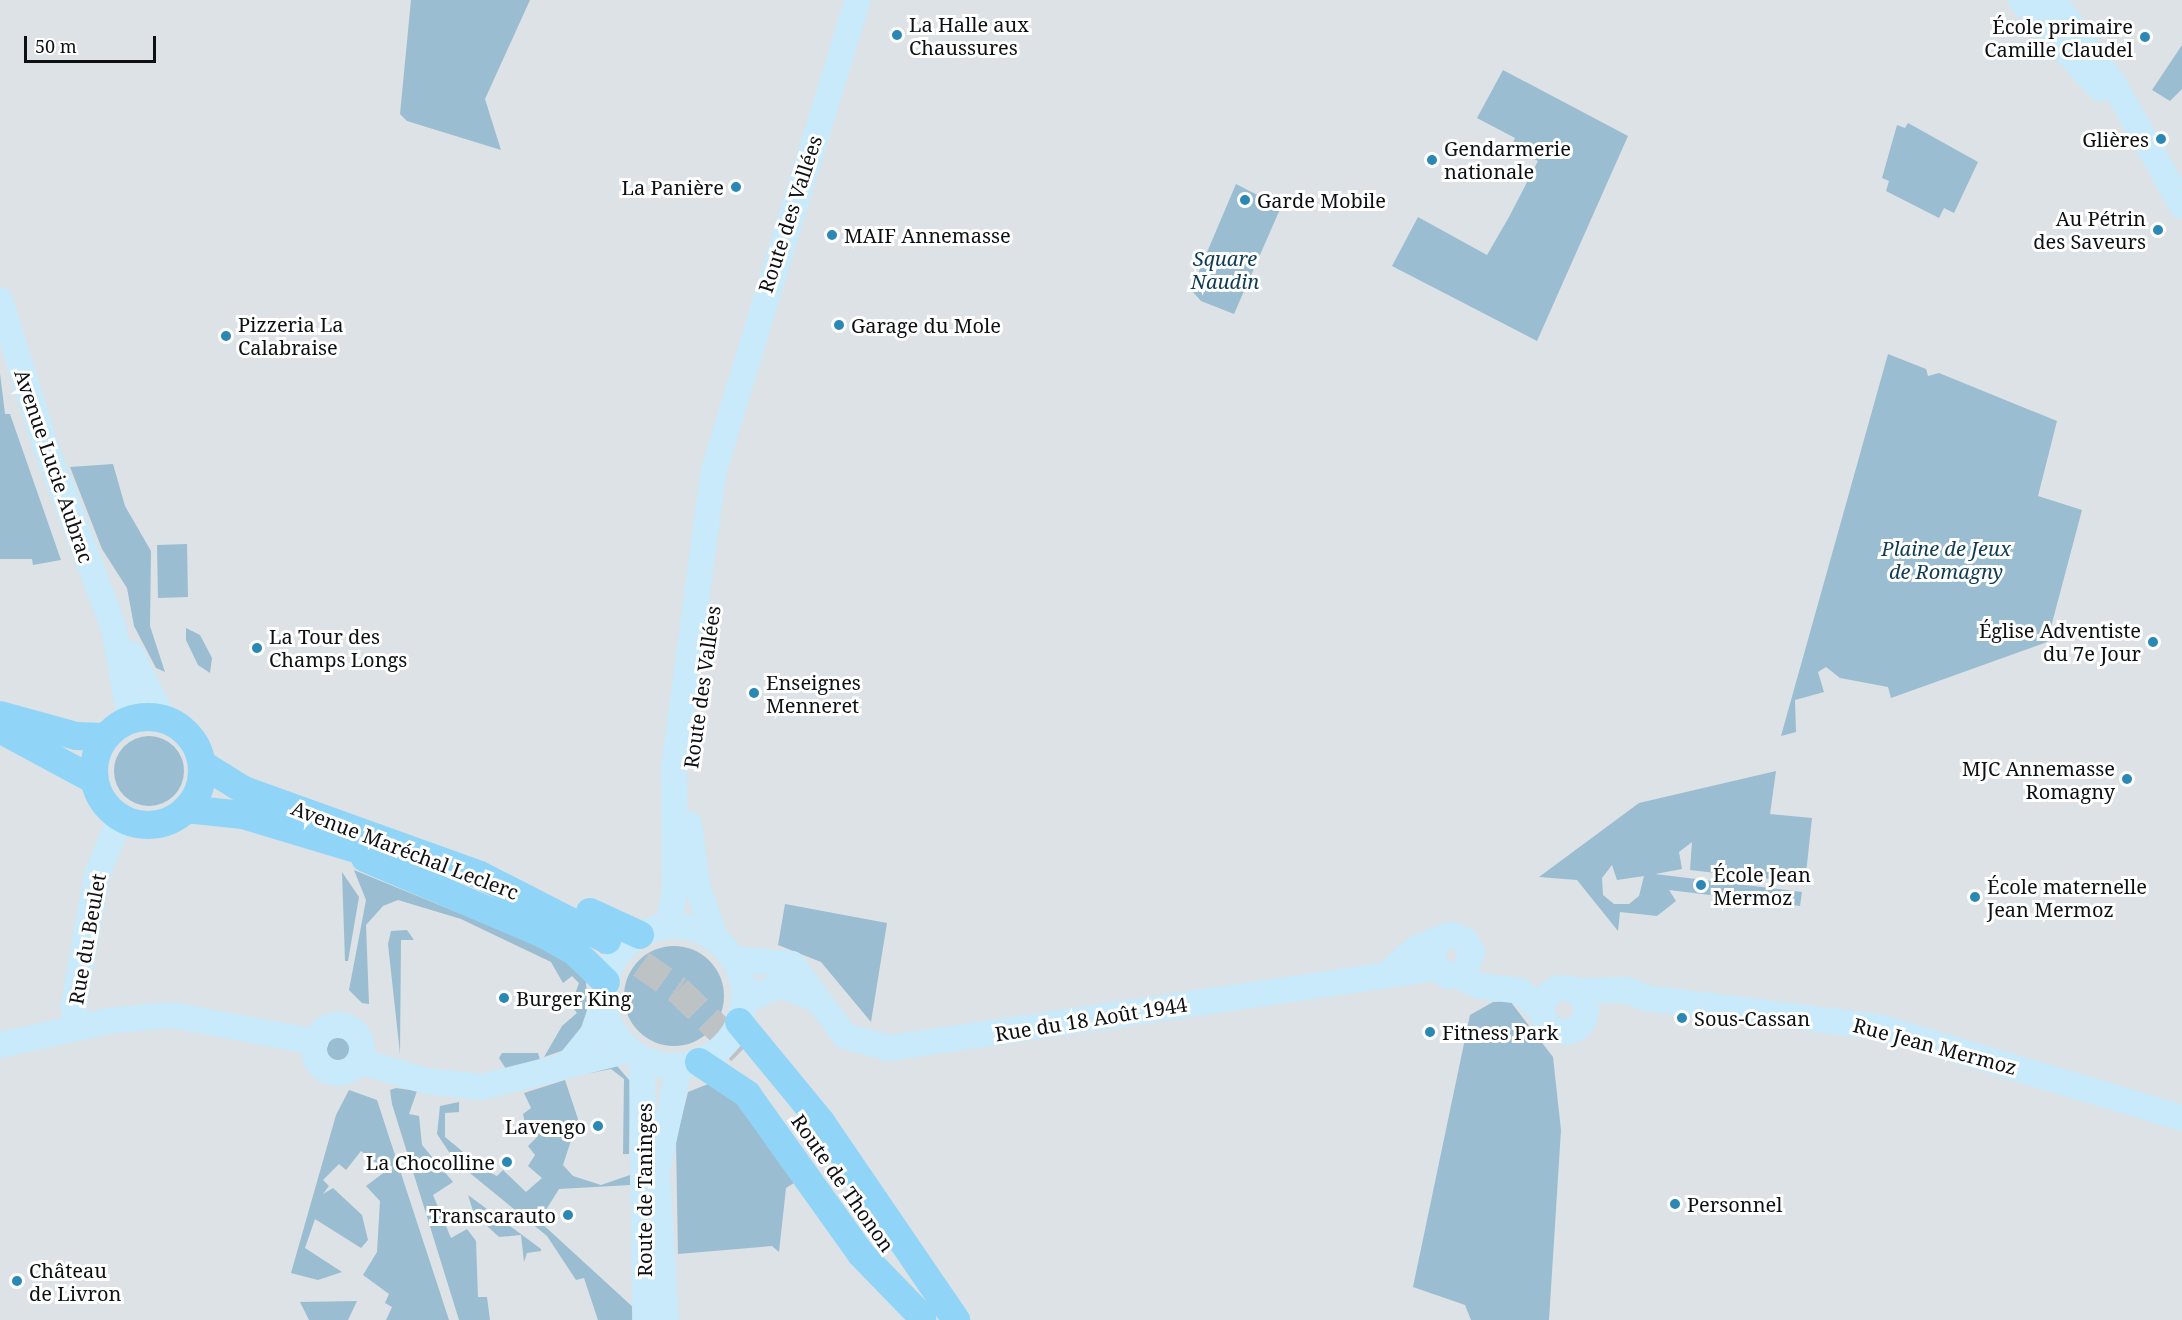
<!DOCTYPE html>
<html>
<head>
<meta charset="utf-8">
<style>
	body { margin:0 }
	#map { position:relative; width:2182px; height:1320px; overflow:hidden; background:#dce2e5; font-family:"Noto Serif",serif }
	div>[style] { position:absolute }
	.green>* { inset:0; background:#9bbdd1 }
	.round { border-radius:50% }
	.primary-tunnel>* { height:28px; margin-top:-14px; transform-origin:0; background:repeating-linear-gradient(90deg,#bdc2c5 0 28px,transparent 0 42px) }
	.secondary>* { height:26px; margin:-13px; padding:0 13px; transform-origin:13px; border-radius:13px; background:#c8eafb }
	.secondary>.ring { margin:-13px; padding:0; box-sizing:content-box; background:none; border:26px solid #c8eafb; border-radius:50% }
	.primary>* { height:28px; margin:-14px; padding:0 14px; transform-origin:14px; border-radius:14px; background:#90d5f7 }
	.primary>.ring { margin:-14px; padding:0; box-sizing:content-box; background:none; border:28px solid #90d5f7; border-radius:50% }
	.dots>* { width:16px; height:16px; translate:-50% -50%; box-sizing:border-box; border:3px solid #fff; border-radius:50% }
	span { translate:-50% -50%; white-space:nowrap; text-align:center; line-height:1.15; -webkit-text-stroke:6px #fff; paint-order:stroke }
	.poi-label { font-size:20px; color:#0e1011 }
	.left { translate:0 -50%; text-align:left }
	.right { translate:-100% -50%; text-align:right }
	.street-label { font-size:20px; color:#0e1011 }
	.park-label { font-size:20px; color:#0e3b51; font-style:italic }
	.scale { position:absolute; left:24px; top:36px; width:132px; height:27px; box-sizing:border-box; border:3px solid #0e1011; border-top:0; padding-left:8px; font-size:18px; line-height:21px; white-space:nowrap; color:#0e1011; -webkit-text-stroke:4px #fff; paint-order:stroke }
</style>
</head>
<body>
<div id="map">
	<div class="green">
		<div style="clip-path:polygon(411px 0,530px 0,485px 99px,501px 150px,407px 121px,400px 114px)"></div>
		<div style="clip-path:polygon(2182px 45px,2182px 89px,2170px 101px,2152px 90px)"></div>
		<div style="clip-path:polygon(1503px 70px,1628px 136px,1537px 341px,1392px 266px,1418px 217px,1487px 255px,1509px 217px,1538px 161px,1511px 148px,1515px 138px,1477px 118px)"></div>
		<div style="clip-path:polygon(1908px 123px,1978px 162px,1954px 213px,1944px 208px,1939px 218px,1886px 191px,1889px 181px,1882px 178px,1897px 125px,1905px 128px)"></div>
		<div style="clip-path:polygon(1236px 184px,1281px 207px,1234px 314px,1201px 301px,1191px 290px)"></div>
		<div style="clip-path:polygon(1888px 354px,1926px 369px,1928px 376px,1939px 373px,2057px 421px,2038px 496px,2082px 510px,2047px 642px,1891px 698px,1888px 687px,1840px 678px,1826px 667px,1818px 672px,1824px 692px,1795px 700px,1796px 732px,1781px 736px)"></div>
		<div style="clip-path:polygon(0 373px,5px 414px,10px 414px,61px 560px,33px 565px,32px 559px,0 559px)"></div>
		<div style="clip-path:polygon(113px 464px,125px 506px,151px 551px,150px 626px,165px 672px,156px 668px,134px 626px,127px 588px,102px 549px,70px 467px)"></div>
		<div style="clip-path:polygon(187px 544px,188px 597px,158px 598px,157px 545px)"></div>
		<div style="clip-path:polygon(186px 628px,200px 635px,212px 658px,210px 673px,198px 665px,186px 640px)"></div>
		<div class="round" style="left:114px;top:736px;width:70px;height:70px"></div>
		<div style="clip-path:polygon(evenodd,1776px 771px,1770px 814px,1812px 818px,1805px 883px,1690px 870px,1692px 842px,1679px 852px,1682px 869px,1655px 874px,1802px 892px,1800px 906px,1669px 890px,1676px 901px,1657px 916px,1620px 912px,1618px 931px,1577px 880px,1539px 877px,1639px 803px,1776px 771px,1612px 865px,1617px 880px,1644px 876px,1639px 896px,1629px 904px,1614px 904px,1603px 895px,1602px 878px,1612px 865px)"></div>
		<div style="clip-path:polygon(354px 870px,559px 954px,586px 978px,587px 1022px,564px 1050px,544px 1057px,562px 1026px,577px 1013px,571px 1005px,579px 983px,572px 976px,563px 983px,551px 962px,461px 919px,398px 900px,383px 906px,366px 925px,369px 1004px,362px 1003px,349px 990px,366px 900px)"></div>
		<div style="clip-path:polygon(342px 872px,359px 897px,348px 961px,345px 961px)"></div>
		<div style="clip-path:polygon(785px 904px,887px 923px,871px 1022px,821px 962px,778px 945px)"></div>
		<div style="clip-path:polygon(407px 930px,414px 940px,401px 940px,400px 1054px,388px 944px,391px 931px)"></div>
		<div class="round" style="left:624px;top:946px;width:100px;height:100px"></div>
		<div style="clip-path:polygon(1510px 1001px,1553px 1057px,1561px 1130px,1549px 1320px,1471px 1320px,1465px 1305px,1413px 1287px,1470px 1015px,1493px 1002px)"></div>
		<div class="round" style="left:322px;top:1033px;width:32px;height:32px"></div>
		<div style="clip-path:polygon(502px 1053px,538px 1053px,540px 1060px,508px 1072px,499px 1058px)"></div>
		<div style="clip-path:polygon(617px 1066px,630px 1081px,629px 1154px,623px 1154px,624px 1079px,611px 1069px,586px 1074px)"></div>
		<div style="clip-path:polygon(565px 1080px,578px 1119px,563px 1165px,573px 1176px,601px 1185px,630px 1175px,630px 1185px,559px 1189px,539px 1221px,635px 1309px,636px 1320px,598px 1320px,584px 1278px,576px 1280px,547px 1236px,455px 1161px,437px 1134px,440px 1106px,459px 1102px,459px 1112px,445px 1113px,445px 1137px,485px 1170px,497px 1176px,503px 1170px,526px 1192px,542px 1178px,528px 1166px,535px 1155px,528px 1146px,537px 1137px,525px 1123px,523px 1114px,531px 1108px,524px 1093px)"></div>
		<div style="clip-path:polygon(708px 1084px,729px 1093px,797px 1181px,786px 1188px,779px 1252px,772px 1246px,678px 1254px,676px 1141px,688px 1092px)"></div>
		<div style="clip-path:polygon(396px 1088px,417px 1091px,409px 1114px,419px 1116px,422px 1145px,453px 1182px,433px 1195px,451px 1238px,467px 1229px,476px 1241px,478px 1297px,487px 1297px,490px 1320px,459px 1320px,392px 1104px,390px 1090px)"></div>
		<div style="clip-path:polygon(349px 1090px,377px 1100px,449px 1320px,386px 1320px,392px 1307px,385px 1303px,389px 1294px,363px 1275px,377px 1252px,380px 1201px,366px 1186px,386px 1171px,361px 1151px,346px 1170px,339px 1164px,323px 1180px,329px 1186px,323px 1194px,333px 1188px,362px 1215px,368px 1240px,361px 1248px,315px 1219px,305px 1248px,342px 1272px,318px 1280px,291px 1273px,336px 1115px)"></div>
		<div style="clip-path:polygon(468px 1195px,541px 1249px,541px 1251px,527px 1253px,524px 1262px,521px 1235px,499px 1237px,474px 1214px)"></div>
		<div style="clip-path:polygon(357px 1301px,348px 1320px,309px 1320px,300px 1302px)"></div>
	</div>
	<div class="primary-tunnel">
		<div style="left:607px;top:940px;width:87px;rotate:35.2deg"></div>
		<div style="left:678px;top:990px;width:88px;rotate:44.1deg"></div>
	</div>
	<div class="secondary">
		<div style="left:2021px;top:0;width:118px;rotate:48.4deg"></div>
		<div style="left:2053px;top:0;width:106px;rotate:54.2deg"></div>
		<div style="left:2115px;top:86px;width:137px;rotate:60.8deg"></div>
		<div style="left:0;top:300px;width:152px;rotate:72.8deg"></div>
		<div style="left:45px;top:445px;width:197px;rotate:69.4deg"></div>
		<div style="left:114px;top:629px;width:91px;rotate:79.9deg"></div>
		<div style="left:131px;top:654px;width:72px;rotate:63.8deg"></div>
		<div style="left:689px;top:824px;width:62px;rotate:82.5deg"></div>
		<div style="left:697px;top:885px;width:58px;rotate:70.9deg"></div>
		<div style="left:669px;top:926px;width:40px;rotate:-81.5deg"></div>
		<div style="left:675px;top:886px;width:119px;rotate:-90.5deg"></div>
		<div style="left:674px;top:767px;width:297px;rotate:-82.4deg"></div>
		<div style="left:713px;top:473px;width:495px;rotate:-73deg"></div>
		<div class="ring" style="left:604px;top:926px;width:114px;height:114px"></div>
		<div style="left:733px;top:959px;width:59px;rotate:4.8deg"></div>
		<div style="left:792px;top:964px;width:89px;rotate:53.6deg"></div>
		<div style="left:845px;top:1036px;width:46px;rotate:15.3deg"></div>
		<div style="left:889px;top:1048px;width:553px;rotate:-8.32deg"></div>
		<div style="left:1385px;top:975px;width:42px;rotate:-40.2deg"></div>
		<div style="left:1417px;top:948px;width:29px;rotate:-22deg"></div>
		<div style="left:1444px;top:937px;width:9px;rotate:-13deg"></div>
		<div style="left:1453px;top:935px;width:14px;rotate:25deg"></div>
		<div style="left:1466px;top:941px;width:13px;rotate:61deg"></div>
		<div style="left:1472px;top:952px;width:22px;rotate:112deg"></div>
		<div style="left:1464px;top:972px;width:16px;rotate:165deg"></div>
		<div style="left:1449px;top:976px;width:15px;rotate:-148deg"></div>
		<div style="left:1436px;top:968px;width:14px;rotate:-107deg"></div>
		<div style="left:1432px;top:955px;width:18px;rotate:-63deg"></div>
		<div style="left:1457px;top:975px;width:25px;rotate:26deg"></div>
		<div style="left:1480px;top:986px;width:40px;rotate:7.1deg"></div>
		<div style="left:1520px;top:991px;width:28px;rotate:42deg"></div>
		<div class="ring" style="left:1542px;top:988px;width:18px;height:18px"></div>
		<div style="left:1576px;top:991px;width:51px;rotate:-1.1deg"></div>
		<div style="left:1627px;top:990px;width:21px;rotate:23deg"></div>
		<div style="left:1646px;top:998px;width:235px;rotate:7.1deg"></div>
		<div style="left:1879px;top:1027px;width:316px;rotate:16.7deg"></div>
		<div style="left:745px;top:1001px;width:38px;rotate:-25deg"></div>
		<div style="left:780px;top:985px;width:40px;rotate:21deg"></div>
		<div class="ring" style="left:314px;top:1025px;width:22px;height:22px"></div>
		<div style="left:76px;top:1028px;width:25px;rotate:-95deg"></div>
		<div style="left:74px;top:1003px;width:130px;rotate:-79.8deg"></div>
		<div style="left:97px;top:875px;width:61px;rotate:-68deg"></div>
		<div style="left:0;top:1045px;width:111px;rotate:-12.5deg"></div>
		<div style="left:108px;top:1021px;width:64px;rotate:-5.4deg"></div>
		<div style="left:172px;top:1015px;width:146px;rotate:10.7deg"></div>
		<div style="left:642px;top:1059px;width:261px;rotate:89.3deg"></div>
		<div style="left:359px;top:1061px;width:70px;rotate:16.6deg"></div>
		<div style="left:426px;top:1081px;width:56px;rotate:6.1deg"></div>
		<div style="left:482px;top:1087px;width:152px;rotate:-14.1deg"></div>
		<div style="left:569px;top:1063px;width:38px;rotate:-51deg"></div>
		<div style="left:593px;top:1033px;width:34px;rotate:-71deg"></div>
		<div style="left:666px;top:1320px;width:149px;rotate:-93.5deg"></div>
		<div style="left:657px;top:1171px;width:106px;rotate:-78.1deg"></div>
	</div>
	<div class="primary">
		<div style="left:0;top:715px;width:79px;rotate:15.4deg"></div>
		<div style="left:76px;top:736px;width:29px;rotate:2deg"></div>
		<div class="ring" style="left:94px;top:717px;width:80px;height:80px"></div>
		<div style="left:5px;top:732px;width:101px;rotate:28.3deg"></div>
		<div style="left:202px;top:764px;width:49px;rotate:31.8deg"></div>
		<div style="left:244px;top:790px;width:251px;rotate:19.8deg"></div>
		<div style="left:480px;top:875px;width:143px;rotate:27.1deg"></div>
		<div style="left:186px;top:809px;width:57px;rotate:6deg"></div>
		<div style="left:243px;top:815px;width:153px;rotate:16.7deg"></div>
		<div style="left:365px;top:858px;width:194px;rotate:23.1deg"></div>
		<div style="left:543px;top:934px;width:37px;rotate:29deg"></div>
		<div style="left:575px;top:952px;width:43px;rotate:44.1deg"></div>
		<div style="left:590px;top:912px;width:55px;rotate:24.7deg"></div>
		<div style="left:739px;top:1022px;width:129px;rotate:50.6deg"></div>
		<div style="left:821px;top:1122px;width:240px;rotate:55.7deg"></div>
		<div style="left:699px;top:1062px;width:58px;rotate:33.7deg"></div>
		<div style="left:747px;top:1094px;width:196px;rotate:54.5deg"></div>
		<div style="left:861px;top:1254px;width:88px;rotate:45.9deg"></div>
	</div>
	<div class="dots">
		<div style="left:897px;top:35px;background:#2b88b4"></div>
		<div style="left:2145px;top:37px;background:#2b88b4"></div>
		<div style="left:2161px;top:139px;background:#2b88b4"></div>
		<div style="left:1432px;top:160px;background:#2b88b4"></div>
		<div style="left:736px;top:187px;background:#2b88b4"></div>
		<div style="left:1245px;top:200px;background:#2b88b4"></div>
		<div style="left:2158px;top:230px;background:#2b88b4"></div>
		<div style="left:832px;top:235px;background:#2b88b4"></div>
		<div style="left:839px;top:325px;background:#2b88b4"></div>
		<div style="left:226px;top:336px;background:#2b88b4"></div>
		<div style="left:2153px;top:642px;background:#2b88b4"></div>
		<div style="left:257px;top:648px;background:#2b88b4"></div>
		<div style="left:754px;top:693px;background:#2b88b4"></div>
		<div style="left:2127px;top:779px;background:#2b88b4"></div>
		<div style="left:1701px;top:885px;background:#2b88b4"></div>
		<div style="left:1975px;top:897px;background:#2b88b4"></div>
		<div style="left:504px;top:998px;background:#2b88b4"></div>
		<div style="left:1682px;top:1018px;background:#2b88b4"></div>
		<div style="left:1430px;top:1032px;background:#2b88b4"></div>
		<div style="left:598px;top:1126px;background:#2b88b4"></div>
		<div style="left:507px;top:1162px;background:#2b88b4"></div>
		<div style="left:1675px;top:1204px;background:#2b88b4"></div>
		<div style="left:568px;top:1215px;background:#2b88b4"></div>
		<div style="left:17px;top:1281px;background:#2b88b4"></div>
	</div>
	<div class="poi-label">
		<span class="left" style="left:909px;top:36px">La Halle aux<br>Chaussures</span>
		<span class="right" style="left:2133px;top:38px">École primaire<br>Camille Claudel</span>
		<span class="right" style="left:2149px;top:139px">Glières</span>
		<span class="left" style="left:1444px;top:160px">Gendarmerie<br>nationale</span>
		<span class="right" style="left:724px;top:187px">La Panière</span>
		<span class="left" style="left:1257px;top:200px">Garde Mobile</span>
		<span class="right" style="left:2146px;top:230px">Au Pétrin<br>des Saveurs</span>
		<span class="left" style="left:844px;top:235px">MAIF Annemasse</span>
		<span class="left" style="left:238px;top:336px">Pizzeria La<br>Calabraise</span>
		<span class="left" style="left:851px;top:325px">Garage du Mole</span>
		<span class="right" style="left:2141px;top:642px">Église Adventiste<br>du 7e Jour</span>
		<span class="left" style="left:269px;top:648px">La Tour des<br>Champs Longs</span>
		<span class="left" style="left:766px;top:694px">Enseignes<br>Menneret</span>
		<span class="right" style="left:2115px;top:780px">MJC Annemasse<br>Romagny</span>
		<span class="left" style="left:1713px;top:886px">École Jean<br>Mermoz</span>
		<span class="left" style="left:1987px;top:898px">École maternelle<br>Jean Mermoz</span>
		<span class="left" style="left:516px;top:998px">Burger King</span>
		<span class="left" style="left:1694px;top:1018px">Sous-Cassan</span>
		<span class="left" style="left:1442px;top:1032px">Fitness Park</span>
		<span class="right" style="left:586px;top:1126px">Lavengo</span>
		<span class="right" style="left:495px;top:1162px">La Chocolline</span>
		<span class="left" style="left:1687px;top:1204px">Personnel</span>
		<span class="right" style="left:556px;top:1215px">Transcarauto</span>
		<span class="left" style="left:29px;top:1282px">Château<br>de Livron</span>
	</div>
	<div class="street-label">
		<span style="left:790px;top:214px;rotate:-72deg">Route des Vallées</span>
		<span style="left:54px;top:466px;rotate:71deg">Avenue Lucie Aubrac</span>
		<span style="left:702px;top:687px;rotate:-82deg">Route des Vallées</span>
		<span style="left:405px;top:850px;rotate:21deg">Avenue Maréchal Leclerc</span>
		<span style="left:87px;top:939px;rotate:-80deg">Rue du Beulet</span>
		<span style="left:1091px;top:1019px;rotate:-9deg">Rue du 18 Août 1944</span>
		<span style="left:1935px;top:1046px;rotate:15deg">Rue Jean Mermoz</span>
		<span style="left:843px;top:1183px;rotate:55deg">Route de Thonon</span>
		<span style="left:644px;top:1190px;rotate:-90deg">Route de Taninges</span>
	</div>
	<div class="park-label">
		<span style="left:1225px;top:270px">Square<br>Naudin</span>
		<span style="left:1946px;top:560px">Plaine de Jeux<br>de Romagny</span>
	</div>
	<div class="scale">50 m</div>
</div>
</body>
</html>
